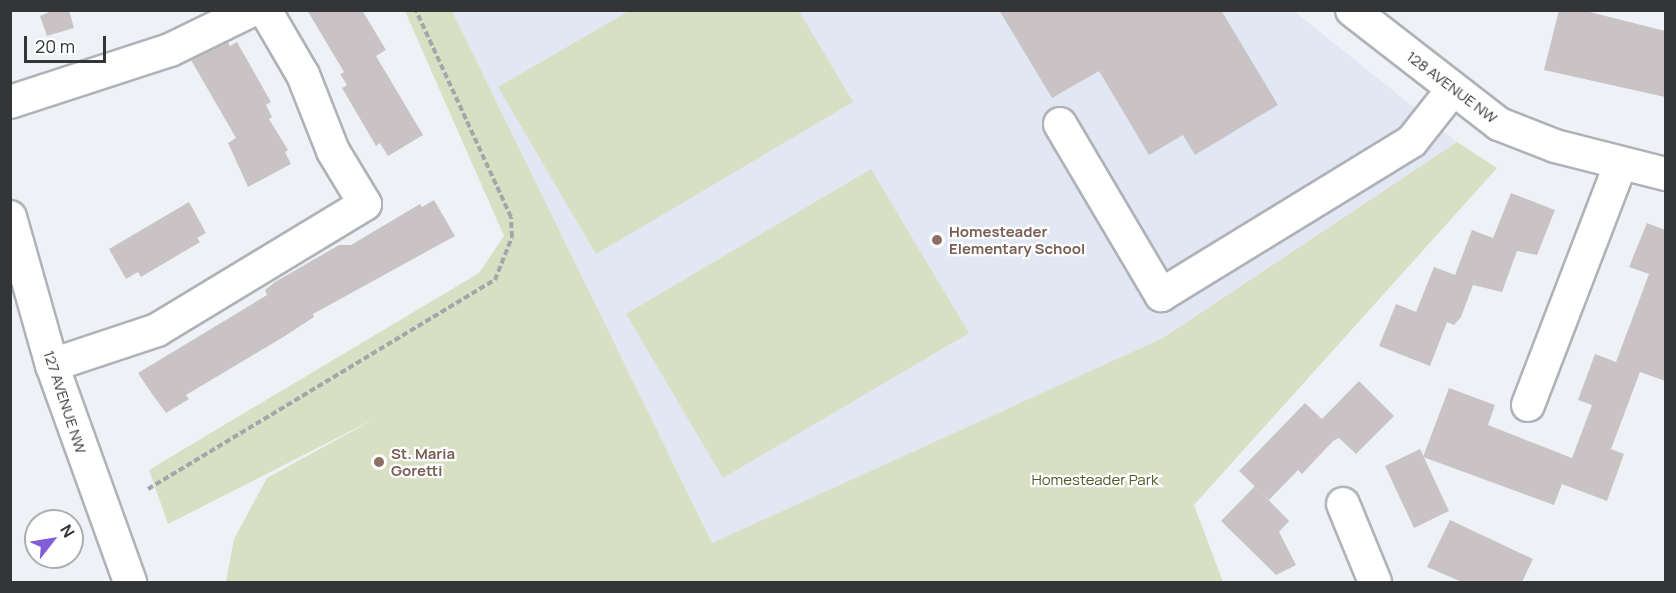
<!DOCTYPE html>
<html>
<head>
<meta charset="utf-8">
<style>
	body { margin:0 }
	#map { position:relative; width:1676px; height:593px; overflow:hidden; background:#eef2f7; font-family:Manrope,sans-serif }
	div>[style] { position:absolute }
	.built>* { inset:0; background:#e1e8f4 }
	.green>* { inset:0; background:#d8dfc2 }
	.building>* { inset:0; background:#cac3c6 }
	.path>* { height:4px; margin-top:-2px; transform-origin:0; background:repeating-linear-gradient(90deg,#a3a6aa 0 6px,transparent 0 9px) }
	.roads { filter:drop-shadow(2px 0 #afb2b7) drop-shadow(-2px 0 #afb2b7) drop-shadow(0 2px #afb2b7) drop-shadow(0 -2px #afb2b7) }
	.minor>* { height:32px; margin:-16px; padding:0 16px; transform-origin:16px; border-radius:16px; background:#fff }
	.dots>* { width:16px; height:16px; translate:-50% -50%; box-sizing:border-box; border:3px solid #fff; border-radius:50% }
	span { translate:-50% -50%; white-space:nowrap; text-align:center; line-height:1.15; -webkit-text-stroke:4.5px #fff; paint-order:stroke }
	.street-label { font-size:15px; color:#333537 }
	.education-label { font-size:15px; color:#785e54; font-weight:700 }
	.left { translate:0 -50%; text-align:left }
	.park-label { font-size:15px; color:#515928 }
	.frame { position:absolute; inset:0; border:12px solid #333537; pointer-events:none }
	.north { position:absolute; left:24px; top:509px; width:60px; height:60px; box-sizing:border-box; background:#fff; border:2px solid #adaeaf; border-radius:50%; rotate:59deg; font-size:16px; font-weight:700; line-height:24px; text-align:center; color:#333537 }
	.north::after { content:''; display:block; margin:auto; width:21px; height:27px; background:#825dd8; clip-path:polygon(50% 0,100% 100%,50% 72%,0 100%) }
	.scale { position:absolute; left:24px; top:36px; width:82px; height:27px; box-sizing:border-box; border:3px solid #333537; border-top:0; padding-left:8px; font-size:18px; line-height:21px; white-space:nowrap; color:#333537; -webkit-text-stroke:4px #fff; paint-order:stroke }
</style>
</head>
<body>
<div id="map">
	<div class="built">
		<div style="clip-path:polygon(452px 11px,1294px 11px,1457px 142px,1163px 338px,712px 543px)"></div>
	</div>
	<div class="green">
		<div style="clip-path:polygon(405px 11px,452px 11px,712px 543px,1163px 338px,1457px 142px,1497px 168px,1194px 505px,1223px 582px,226px 582px,234px 539px,267px 478px,378px 417px,168px 524px,149px 470px,479px 273px,504px 236px)"></div>
		<div style="clip-path:polygon(799px 11px,853px 102px,596px 254px,498px 87px,629px 11px)"></div>
		<div style="clip-path:polygon(871px 169px,969px 333px,723px 478px,626px 314px)"></div>
	</div>
	<div class="building">
		<div style="clip-path:polygon(54px 10px,69px 10px,74px 28px,47px 36px,40px 16px)"></div>
		<div style="clip-path:polygon(307px 10px,362px 10px,386px 50px,376px 56px,423px 135px,388px 156px,380px 143px,376px 146px,342px 88px,347px 85px,340px 74px,344px 72px)"></div>
		<div style="clip-path:polygon(999px 10px,1221px 10px,1278px 105px,1195px 155px,1183px 135px,1149px 155px,1099px 71px,1052px 98px)"></div>
		<div style="clip-path:polygon(1559px 10px,1582px 10px,1665px 31px,1665px 97px,1544px 70px)"></div>
		<div style="clip-path:polygon(228px 42px,230px 46px,237px 42px,271px 102px,266px 105px,272px 117px,269px 119px,288px 150px,285px 152px,291px 164px,248px 187px,228px 143px,236px 138px,191px 60px)"></div>
		<div style="clip-path:polygon(1511px 193px,1555px 210px,1537px 255px,1517px 251px,1502px 292px,1473px 285px,1461px 317px,1454px 325px,1447px 322px,1430px 366px,1379px 346px,1396px 304px,1416px 312px,1434px 267px,1455px 275px,1472px 230px,1493px 238px)"></div>
		<div style="clip-path:polygon(434px 200px,455px 236px,313px 314px,314px 317px,285px 336px,186px 395px,189px 399px,166px 413px,150px 391px,138px 373px,267px 295px,265px 290px,275px 282px,339px 245px,351px 245px,420px 204px,422px 207px)"></div>
		<div style="clip-path:polygon(189px 202px,206px 233px,197px 238px,200px 242px,141px 277px,138px 272px,126px 279px,109px 249px)"></div>
		<div style="clip-path:polygon(1647px 223px,1665px 230px,1665px 381px,1640px 372px,1611px 449px,1624px 454px,1607px 501px,1562px 484px,1554px 505px,1423px 457px,1449px 388px,1495px 405px,1488px 425px,1572px 458px,1592px 405px,1578px 400px,1595px 354px,1616px 362px,1649px 274px,1629px 267px)"></div>
		<div style="clip-path:polygon(1359px 381px,1394px 416px,1356px 454px,1339px 438px,1333px 441px,1302px 474px,1298px 470px,1269px 500px,1239px 471px,1305px 403px,1322px 419px)"></div>
		<div style="clip-path:polygon(1420px 449px,1449px 511px,1414px 528px,1385px 466px)"></div>
		<div style="clip-path:polygon(1255px 486px,1289px 521px,1279px 532px,1296px 565px,1276px 575px,1221px 521px)"></div>
		<div style="clip-path:polygon(1450px 520px,1533px 559px,1522px 582px,1462px 582px,1427px 567px)"></div>
	</div>
	<div class="path">
		<div style="left:148px;top:489px;width:405px;rotate:-31.1deg"></div>
		<div style="left:495px;top:280px;width:46px;rotate:-68.4deg"></div>
		<div style="left:512px;top:237px;width:20px;rotate:-93deg"></div>
		<div style="left:511px;top:217px;width:228px;rotate:-114.7deg"></div>
	</div>
	<div class="roads">
		<div class="minor">
			<div style="left:1352px;top:10px;width:186px;rotate:37.8deg"></div>
			<div style="left:1499px;top:124px;width:60px;rotate:21.4deg"></div>
			<div style="left:1555px;top:146px;width:114px;rotate:14.2deg"></div>
			<div style="left:10px;top:102px;width:168px;rotate:-18deg"></div>
			<div style="left:170px;top:50px;width:91px;rotate:-26deg"></div>
			<div style="left:1060px;top:124px;width:199px;rotate:59.4deg"></div>
			<div style="left:1161px;top:295px;width:294px;rotate:-31.5deg"></div>
			<div style="left:1412px;top:141px;width:66px;rotate:-51.7deg"></div>
			<div style="left:10px;top:217px;width:154px;rotate:74.2deg"></div>
			<div style="left:52px;top:365px;width:231px;rotate:70.2deg"></div>
			<div style="left:52px;top:365px;width:111px;rotate:-18.4deg"></div>
			<div style="left:157px;top:330px;width:243px;rotate:-31.2deg"></div>
			<div style="left:365px;top:204px;width:62px;rotate:-121.1deg"></div>
			<div style="left:333px;top:151px;width:82px;rotate:-111.5deg"></div>
			<div style="left:303px;top:75px;width:75px;rotate:-120.3deg"></div>
			<div style="left:1528px;top:405px;width:259px;rotate:-69deg"></div>
			<div style="left:1343px;top:504px;width:84px;rotate:67.7deg"></div>
		</div>
	</div>
	<div class="dots">
		<div style="left:937px;top:240px;background:#8d6e63"></div>
		<div style="left:379px;top:462px;background:#8d6e63"></div>
	</div>
	<div class="street-label">
		<span style="left:1452px;top:87px;rotate:37deg">128 AVENUE NW</span>
		<span style="left:65px;top:402px;rotate:72deg">127 AVENUE NW</span>
	</div>
	<div class="education-label">
		<span class="left" style="left:949px;top:240px">Homesteader<br>Elementary School</span>
		<span class="left" style="left:391px;top:462px">St. Maria<br>Goretti</span>
	</div>
	<div class="park-label">
		<span style="left:1095px;top:480px">Homesteader Park</span>
	</div>
	<div class="frame"></div>
	<div class="north">N</div>
	<div class="scale">20 m</div>
</div>
</body>
</html>
